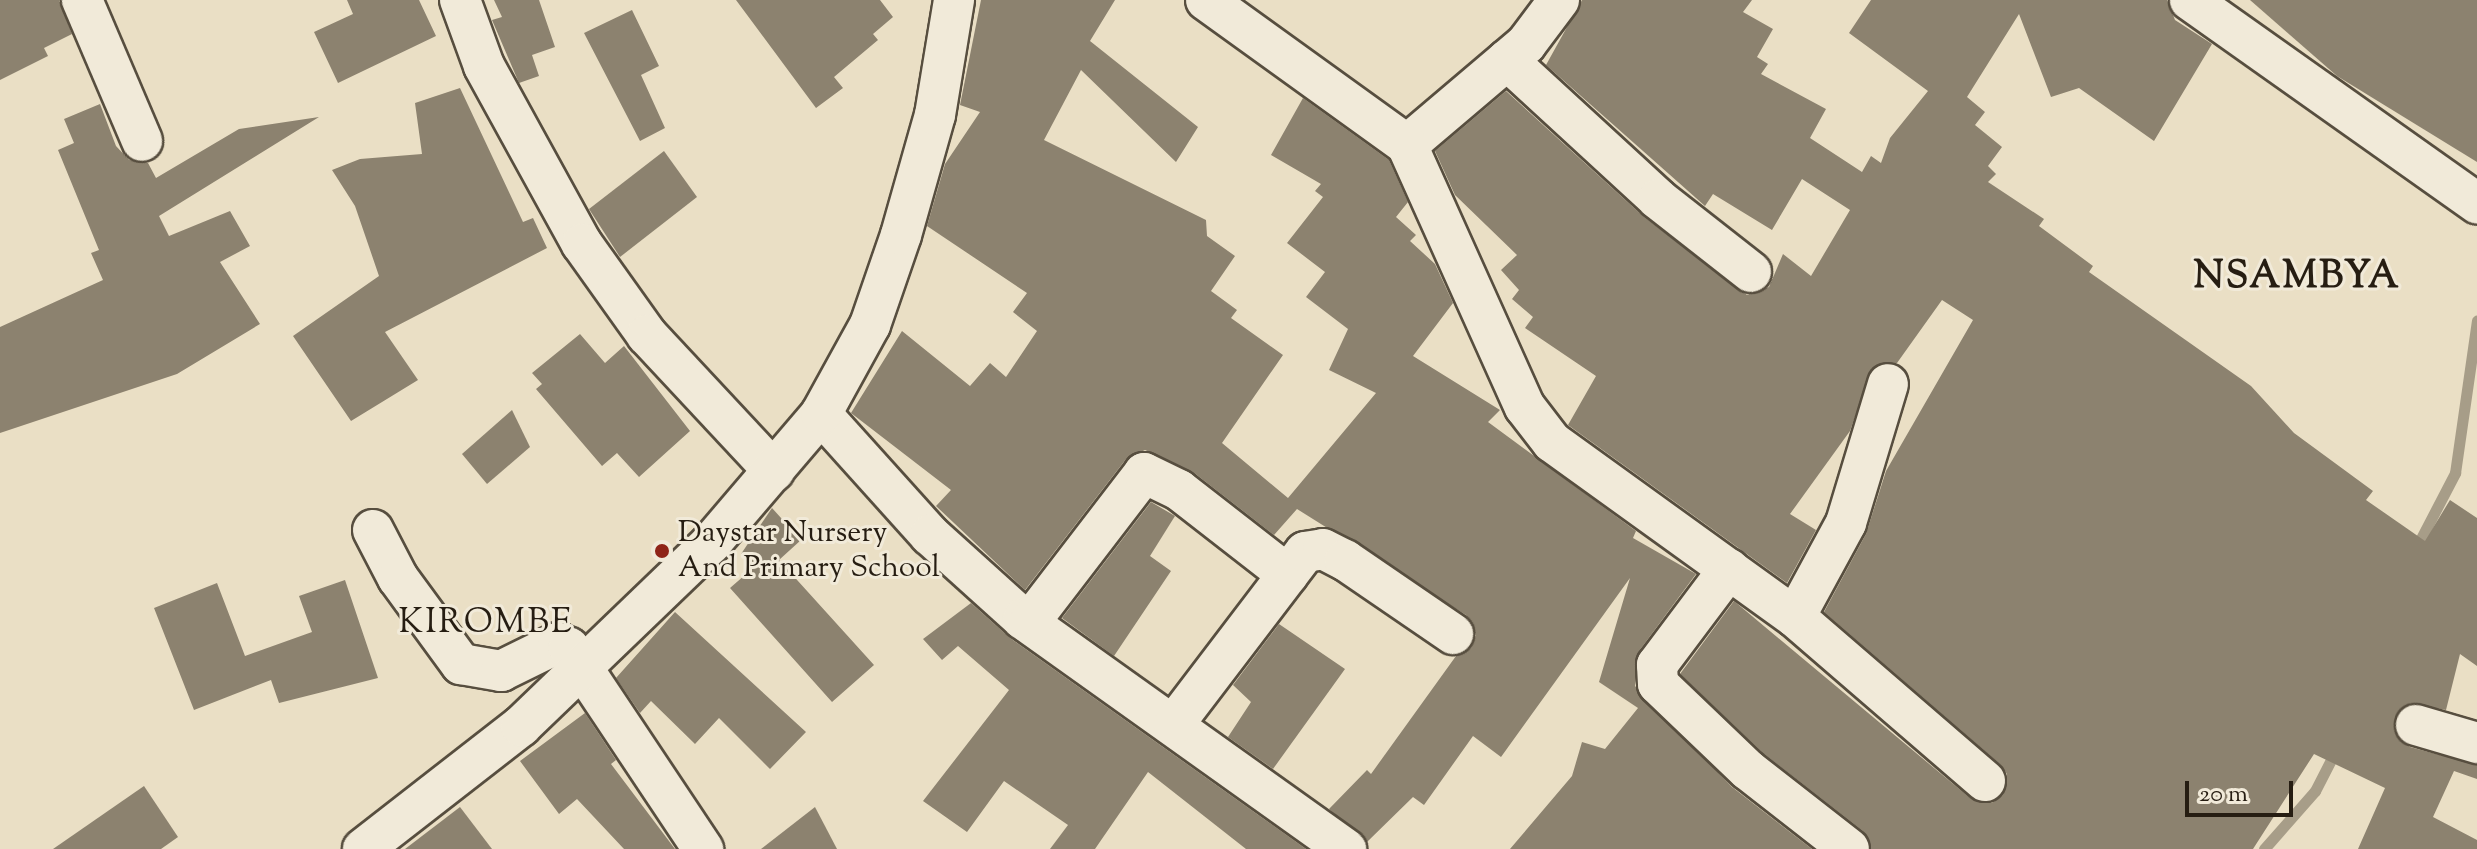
<!DOCTYPE html>
<html>
<head>
<meta charset="utf-8">
<style>
	body { margin:0 }
	#map { position:relative; width:2477px; height:849px; overflow:hidden; background:#eadfc5; font-family:"Sorts Mill Goudy",serif }
	div>[style] { position:absolute }
	.stream>* { height:11px; margin:-5.5px; padding:0 5.5px; transform-origin:5.5px; border-radius:5.5px; background:#a79d88 }
	.building>* { inset:0; background:#8c826f }
	.roads { filter:drop-shadow(2px 0 #574e3f) drop-shadow(-2px 0 #574e3f) drop-shadow(0 2px #574e3f) drop-shadow(0 -2px #574e3f) }
	.street>* { height:40px; margin:-20px; padding:0 20px; transform-origin:20px; border-radius:20px; background:#f1ead9 }
	.dots>* { width:22px; height:22px; translate:-50% -50%; box-sizing:border-box; border:4px solid #f1ead9; border-radius:50% }
	span { translate:-50% -50%; white-space:nowrap; text-align:center; line-height:1.15; -webkit-text-stroke:6px #f1ead9; paint-order:stroke }
	.poi-label { font-size:30px; color:#261d12 }
	.left { translate:0 -50%; text-align:left }
	.quarter-label { font-size:34px; color:#261d12; letter-spacing:2px }
	.district-label { font-size:38px; color:#261d12; font-weight:700; letter-spacing:2px }
	.scale { position:absolute; left:2185px; top:781px; width:108px; height:36px; box-sizing:border-box; border:4px solid #261d12; border-top:0; padding-left:10px; font-size:24px; line-height:28px; white-space:nowrap; color:#261d12; -webkit-text-stroke:6px #f1ead9; paint-order:stroke }
</style>
</head>
<body>
<div id="map">
	<div class="stream">
		<div style="left:2416px;top:548px;width:85px;rotate:-62.5deg"></div>
		<div style="left:2455px;top:473px;width:154px;rotate:-81.8deg"></div>
		<div style="left:2264px;top:849px;width:77px;rotate:-48.7deg"></div>
		<div style="left:2315px;top:791px;width:46px;rotate:-62.9deg"></div>
	</div>
	<div class="building">
		<div style="clip-path:polygon(0 0,59px 0,72px 34px,44px 48px,48px 56px,0 80px)"></div>
		<div style="clip-path:polygon(347px 0,419px 0,436px 36px,338px 83px,314px 32px,353px 14px)"></div>
		<div style="clip-path:polygon(494px 0,539px 0,555px 47px,532px 55px,539px 76px,519px 83px,492px 20px,502px 17px)"></div>
		<div style="clip-path:polygon(736px 0,880px 0,893px 17px,873px 34px,878px 40px,834px 77px,843px 88px,816px 108px)"></div>
		<div style="clip-path:polygon(981px 0,1115px 0,1090px 41px,1198px 127px,1176px 162px,1081px 70px,1044px 140px,1206px 220px,1207px 236px,1235px 256px,1211px 291px,1237px 310px,1231px 318px,1283px 355px,1222px 443px,1288px 498px,1376px 393px,1329px 370px,1348px 329px,1306px 297px,1325px 272px,1287px 243px,1323px 197px,1315px 191px,1321px 184px,1271px 155px,1303px 98px,1389px 160px,1408px 202px,1396px 217px,1416px 235px,1410px 241px,1435px 264px,1453px 303px,1413px 356px,1500px 410px,1488px 422px,1636px 531px,1633px 538px,1696px 574px,1639px 651px,1635px 686px,1732px 787px,1812px 849px,1510px 849px,1572px 776px,1582px 742px,1605px 749px,1638px 708px,1599px 682px,1630px 578px,1501px 757px,1473px 736px,1424px 805px,1413px 797px,1367px 842px,1329px 809px,1367px 770px,1371px 774px,1456px 656px,1471px 648px,1476px 635px,1466px 615px,1297px 509px,1274px 535px,1193px 472px,1145px 450px,1126px 459px,1025px 590px,936px 506px,951px 490px,851px 413px,902px 331px,970px 386px,990px 363px,1006px 377px,1037px 331px,1013px 312px,1027px 293px,927px 226px,945px 164px,980px 112px,960px 105px)"></div>
		<div style="clip-path:polygon(1582px 0,1752px 0,1743px 12px,1773px 29px,1757px 57px,1768px 64px,1761px 74px,1826px 109px,1810px 138px,1862px 172px,1871px 156px,1881px 163px,1890px 138px,1928px 91px,1849px 33px,1871px 0,2167px 0,2175px 20px,2212px 44px,2154px 141px,2079px 88px,2051px 97px,2019px 14px,1967px 97px,1985px 112px,1975px 125px,2002px 147px,1988px 166px,1996px 174px,1988px 182px,2044px 219px,2039px 226px,2093px 266px,2089px 272px,2251px 386px,2294px 433px,2373px 491px,2366px 500px,2425px 541px,2450px 500px,2477px 518px,2477px 666px,2460px 654px,2446px 710px,2410px 703px,2394px 730px,2410px 747px,2477px 765px,2477px 779px,2454px 771px,2433px 817px,2477px 840px,2477px 849px,2358px 849px,2385px 788px,2314px 754px,2253px 849px,1871px 849px,1863px 831px,1763px 753px,1680px 674px,1734px 601px,1970px 798px,1992px 803px,2003px 795px,2007px 774px,2000px 764px,1824px 612px,1866px 534px,1886px 471px,1973px 320px,1942px 300px,1897px 363px,1872px 368px,1850px 431px,1790px 514px,1816px 530px,1787px 583px,1568px 425px,1596px 376px,1525px 328px,1533px 317px,1512px 299px,1519px 290px,1501px 270px,1517px 255px,1455px 195px,1435px 151px,1506px 91px,1644px 217px,1747px 295px,1769px 287px,1783px 254px,1811px 276px,1850px 210px,1802px 179px,1772px 230px,1713px 194px,1705px 206px,1546px 65px)"></div>
		<div style="clip-path:polygon(2250px 0,2477px 0,2477px 162px,2337px 76px)"></div>
		<div style="clip-path:polygon(632px 10px,659px 66px,641px 75px,665px 128px,640px 141px,584px 33px)"></div>
		<div style="clip-path:polygon(460px 88px,523px 222px,533px 218px,547px 248px,385px 332px,418px 380px,351px 421px,293px 336px,379px 276px,355px 206px,332px 170px,360px 159px,422px 154px,415px 103px)"></div>
		<div style="clip-path:polygon(100px 104px,116px 146px,129px 160px,148px 163px,156px 178px,239px 129px,319px 117px,159px 216px,169px 236px,230px 211px,250px 246px,220px 262px,260px 324px,177px 374px,0 433px,0 327px,103px 280px,91px 253px,99px 250px,58px 150px,74px 143px,64px 119px)"></div>
		<div style="clip-path:polygon(664px 151px,697px 197px,620px 257px,589px 209px)"></div>
		<div style="clip-path:polygon(580px 334px,605px 363px,624px 346px,690px 431px,639px 477px,617px 453px,602px 466px,536px 389px,542px 384px,532px 373px)"></div>
		<div style="clip-path:polygon(512px 410px,530px 447px,487px 484px,462px 454px)"></div>
		<div style="clip-path:polygon(1151px 502px,1175px 516px,1150px 556px,1171px 571px,1114px 656px,1062px 618px)"></div>
		<div style="clip-path:polygon(772px 508px,801px 540px,779px 560px,874px 665px,832px 702px,730px 588px,753px 568px,741px 554px)"></div>
		<div style="clip-path:polygon(345px 580px,378px 678px,279px 703px,271px 680px,194px 710px,154px 608px,217px 583px,245px 656px,312px 632px,299px 596px)"></div>
		<div style="clip-path:polygon(971px 603px,1010px 638px,1306px 849px,1246px 849px,1148px 772px,1095px 849px,1050px 849px,1068px 825px,1004px 781px,967px 832px,923px 801px,1009px 690px,958px 646px,942px 660px,923px 639px)"></div>
		<div style="clip-path:polygon(675px 612px,806px 732px,770px 769px,719px 718px,695px 744px,651px 701px,640px 713px,616px 678px)"></div>
		<div style="clip-path:polygon(1279px 624px,1345px 669px,1273px 769px,1228px 737px,1251px 702px,1233px 685px)"></div>
		<div style="clip-path:polygon(585px 713px,616px 760px,611px 764px,675px 849px,624px 849px,577px 799px,559px 814px,520px 761px)"></div>
		<div style="clip-path:polygon(144px 786px,178px 837px,161px 849px,53px 849px)"></div>
		<div style="clip-path:polygon(460px 807px,492px 849px,405px 849px)"></div>
		<div style="clip-path:polygon(815px 807px,837px 849px,761px 849px)"></div>
	</div>
	<div class="roads">
		<div class="street">
			<div style="left:82px;top:0;width:153px;rotate:66.9deg"></div>
			<div style="left:460px;top:0;width:70px;rotate:70deg"></div>
			<div style="left:484px;top:66px;width:203px;rotate:61.2deg"></div>
			<div style="left:582px;top:244px;width:112px;rotate:54.5deg"></div>
			<div style="left:647px;top:335px;width:186px;rotate:47deg"></div>
			<div style="left:1206px;top:0;width:248px;rotate:35.8deg"></div>
			<div style="left:1407px;top:145px;width:156px;rotate:-40.3deg"></div>
			<div style="left:1526px;top:44px;width:55px;rotate:-53.1deg"></div>
			<div style="left:2190px;top:0;width:352px;rotate:35.3deg"></div>
			<div style="left:1507px;top:60px;width:205px;rotate:42.6deg"></div>
			<div style="left:1658px;top:199px;width:118px;rotate:38.1deg"></div>
			<div style="left:1407px;top:145px;width:287px;rotate:65.8deg"></div>
			<div style="left:1525px;top:407px;width:44px;rotate:52.4deg"></div>
			<div style="left:1552px;top:442px;width:299px;rotate:35.8deg"></div>
			<div style="left:1795px;top:617px;width:251px;rotate:40.8deg"></div>
			<div style="left:821px;top:414px;width:163px;rotate:48deg"></div>
			<div style="left:930px;top:535px;width:125px;rotate:42.1deg"></div>
			<div style="left:1023px;top:619px;width:397px;rotate:35.5deg"></div>
			<div style="left:373px;top:530px;width:54px;rotate:62.5deg"></div>
			<div style="left:398px;top:578px;width:107px;rotate:53.8deg"></div>
			<div style="left:461px;top:664px;width:41px;rotate:9.9deg"></div>
			<div style="left:501px;top:671px;width:64px;rotate:-26.2deg"></div>
			<div style="left:558px;top:643px;width:12px;rotate:24deg"></div>
			<div style="left:569px;top:648px;width:242px;rotate:56.3deg"></div>
			<div style="left:1729px;top:569px;width:120px;rotate:126.9deg"></div>
			<div style="left:1657px;top:665px;width:19px;rotate:87deg"></div>
			<div style="left:1658px;top:684px;width:124px;rotate:43.7deg"></div>
			<div style="left:1748px;top:770px;width:128px;rotate:38deg"></div>
			<div style="left:1795px;top:617px;width:107px;rotate:-61.5deg"></div>
			<div style="left:1846px;top:523px;width:145px;rotate:-73.2deg"></div>
			<div style="left:1029px;top:623px;width:189px;rotate:-52.5deg"></div>
			<div style="left:1144px;top:473px;width:39px;rotate:26deg"></div>
			<div style="left:1179px;top:490px;width:138px;rotate:37.9deg"></div>
			<div style="left:1174px;top:724px;width:216px;rotate:-52.7deg"></div>
			<div style="left:1305px;top:552px;width:18px;rotate:-9deg"></div>
			<div style="left:1323px;top:549px;width:25px;rotate:27deg"></div>
			<div style="left:1345px;top:560px;width:131px;rotate:34.4deg"></div>
			<div style="left:2416px;top:725px;width:64px;rotate:16.4deg"></div>
			<div style="left:363px;top:849px;width:200px;rotate:-37.9deg"></div>
			<div style="left:521px;top:726px;width:264px;rotate:-43.9deg"></div>
			<div style="left:711px;top:543px;width:170px;rotate:-49.5deg"></div>
			<div style="left:821px;top:414px;width:102px;rotate:-61.2deg"></div>
			<div style="left:870px;top:325px;width:95px;rotate:-71deg"></div>
			<div style="left:901px;top:235px;width:125px;rotate:-74.2deg"></div>
			<div style="left:935px;top:115px;width:117px;rotate:-80.6deg"></div>
		</div>
	</div>
	<div class="dots">
		<div style="left:662px;top:551px;background:#8f2418"></div>
	</div>
	<div class="poi-label">
		<span class="left" style="left:678px;top:551px">Daystar Nursery<br>And Primary School</span>
	</div>
	<div class="quarter-label">
		<span style="left:486px;top:624px">KIROMBE</span>
	</div>
	<div class="district-label">
		<span style="left:2297px;top:279px">NSAMBYA</span>
	</div>
	<div class="scale">20 m</div>
</div>
</body>
</html>
